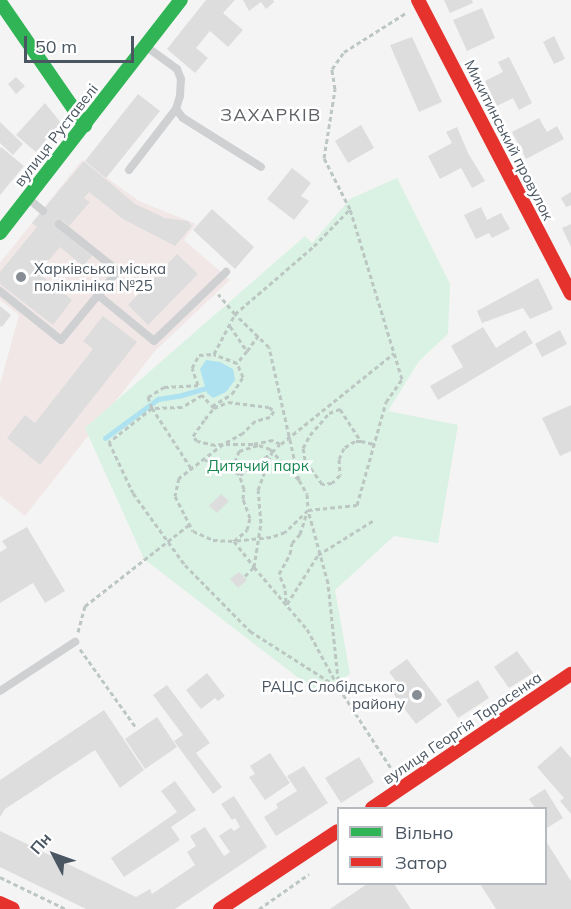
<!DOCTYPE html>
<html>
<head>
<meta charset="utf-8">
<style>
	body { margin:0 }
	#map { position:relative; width:571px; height:909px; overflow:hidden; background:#f4f4f4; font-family:Mulish,sans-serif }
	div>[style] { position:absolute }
	.medical>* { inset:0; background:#f1e7e6 }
	.green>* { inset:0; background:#d9f2e3 }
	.water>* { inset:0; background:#aee2f0 }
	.stream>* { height:4.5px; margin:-2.25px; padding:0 2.25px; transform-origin:2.25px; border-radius:2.25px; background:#aee2f0 }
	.building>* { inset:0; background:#ddddde }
	.path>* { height:3px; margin-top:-1.5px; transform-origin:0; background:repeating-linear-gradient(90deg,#bcc7c4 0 4.5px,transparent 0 7.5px) }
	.lane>* { height:8px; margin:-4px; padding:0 4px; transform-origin:4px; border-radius:4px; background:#ced0d2 }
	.fast>* { height:14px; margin:-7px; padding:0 7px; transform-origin:7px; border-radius:7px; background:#30b455 }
	.jam>* { height:14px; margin:-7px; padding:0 7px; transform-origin:7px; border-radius:7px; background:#e5322d }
	.dots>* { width:16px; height:16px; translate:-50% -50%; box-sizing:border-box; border:3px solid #fff; border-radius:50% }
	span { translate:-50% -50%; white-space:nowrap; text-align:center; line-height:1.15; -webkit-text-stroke:5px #fff; paint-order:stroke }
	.street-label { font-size:15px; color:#4a5661 }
	.poi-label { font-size:15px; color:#4a5661 }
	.left { translate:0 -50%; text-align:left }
	.right { translate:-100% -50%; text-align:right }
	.park-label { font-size:15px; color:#17864f }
	.quarter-label { font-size:18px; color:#5f6368; letter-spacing:1.5px }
	.legend { position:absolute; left:337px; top:807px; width:210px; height:78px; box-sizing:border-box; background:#fff; border:2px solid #b7bbc0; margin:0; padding:8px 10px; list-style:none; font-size:18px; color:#4a5661 }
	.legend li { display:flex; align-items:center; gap:12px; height:30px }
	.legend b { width:30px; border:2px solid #b7bbc0 }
	.north { position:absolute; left:24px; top:825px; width:60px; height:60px; -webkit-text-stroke:4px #fff; paint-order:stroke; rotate:311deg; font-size:16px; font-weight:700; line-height:24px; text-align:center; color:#4a5661 }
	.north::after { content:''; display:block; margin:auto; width:21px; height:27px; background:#4a5661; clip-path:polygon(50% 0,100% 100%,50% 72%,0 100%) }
	.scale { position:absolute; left:24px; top:36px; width:110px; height:27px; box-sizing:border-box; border:3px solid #4a5661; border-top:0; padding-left:8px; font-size:18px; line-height:21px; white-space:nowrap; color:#4a5661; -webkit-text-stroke:4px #fff; paint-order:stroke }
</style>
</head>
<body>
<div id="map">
	<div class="medical">
		<div style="clip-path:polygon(82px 160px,139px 201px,196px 224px,184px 240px,230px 280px,155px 351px,25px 516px,0 496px,0 384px,19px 315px,0 300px,0 263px)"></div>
	</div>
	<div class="green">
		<div style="clip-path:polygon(397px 178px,450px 284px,448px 334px,419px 361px,388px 411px,458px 425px,438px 543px,394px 536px,335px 590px,350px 674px,318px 693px,144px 559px,85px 428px,305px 236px,312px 243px,350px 199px)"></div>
	</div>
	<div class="water">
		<div style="clip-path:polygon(206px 360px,220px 362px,233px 369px,235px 380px,226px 392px,213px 398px,207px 393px,200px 369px)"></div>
	</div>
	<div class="stream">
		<div style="left:105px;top:438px;width:66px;rotate:-36.3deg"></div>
		<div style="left:158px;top:399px;width:24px;rotate:-9deg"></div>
		<div style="left:182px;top:395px;width:26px;rotate:-16deg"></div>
		<div style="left:207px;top:388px;width:4px;rotate:-63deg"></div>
	</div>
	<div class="building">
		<div style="clip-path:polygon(206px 0,235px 0,223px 13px,243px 30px,228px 47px,210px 31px,196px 48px,208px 58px,195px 73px,167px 49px)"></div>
		<div style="clip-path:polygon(243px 0,273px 0,274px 2px,266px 9px,261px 2px,249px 11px)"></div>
		<div style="clip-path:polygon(444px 0,472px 0,473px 3px,450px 13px)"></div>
		<div style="clip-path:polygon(482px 8px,495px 38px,467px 51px,453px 20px)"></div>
		<div style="clip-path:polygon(554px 36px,565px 59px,554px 64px,543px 42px)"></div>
		<div style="clip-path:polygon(412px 37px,442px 102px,419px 112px,390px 45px)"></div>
		<div style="clip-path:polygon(509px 57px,532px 103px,519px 110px,513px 98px,497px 106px,485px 81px,503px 72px,498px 62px)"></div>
		<div style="clip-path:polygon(16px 77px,25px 86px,16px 94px,8px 84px)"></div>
		<div style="clip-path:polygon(138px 94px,160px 111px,106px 178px,85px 161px)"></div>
		<div style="clip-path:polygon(45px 103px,61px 123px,36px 152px,16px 135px)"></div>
		<div style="clip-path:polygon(539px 118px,547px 132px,557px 126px,564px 139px,526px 159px,512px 132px)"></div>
		<div style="clip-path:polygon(0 122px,23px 144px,13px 155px,0 143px)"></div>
		<div style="clip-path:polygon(361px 125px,374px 148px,348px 163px,335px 141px)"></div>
		<div style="clip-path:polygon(457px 127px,468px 153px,485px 181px,472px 188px,461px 168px,440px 179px,428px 156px,452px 143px,446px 132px)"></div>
		<div style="clip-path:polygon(1px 147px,24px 166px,0 195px,0 149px)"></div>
		<div style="clip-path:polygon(84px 161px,135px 204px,165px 218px,188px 221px,192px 226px,175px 246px,123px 219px,89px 192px,84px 198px,90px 202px,69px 226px,62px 220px,57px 227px,92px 256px,83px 266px,60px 247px,38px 273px,72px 300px,53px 325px,0 284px,0 272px,37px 227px,32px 223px)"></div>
		<div style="clip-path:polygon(292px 168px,311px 183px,301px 196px,309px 201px,294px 220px,267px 199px)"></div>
		<div style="clip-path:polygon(571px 192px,571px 205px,566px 207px,561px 198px)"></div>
		<div style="clip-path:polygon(481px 207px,487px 220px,501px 213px,510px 229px,492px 238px,489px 233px,476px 239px,464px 215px)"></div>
		<div style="clip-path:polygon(212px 209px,254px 247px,235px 269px,193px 230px)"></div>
		<div style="clip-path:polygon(571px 224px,571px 247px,562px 228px)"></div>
		<div style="clip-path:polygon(177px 254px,198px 274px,148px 325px,128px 305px)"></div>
		<div style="clip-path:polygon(538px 278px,553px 309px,530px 319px,523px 308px,482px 323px,477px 311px)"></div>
		<div style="clip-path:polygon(0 306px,11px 315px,2px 327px,0 326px)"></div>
		<div style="clip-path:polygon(103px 316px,137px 342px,40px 465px,7px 438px,25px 415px,35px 423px,93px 349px,83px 341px)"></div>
		<div style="clip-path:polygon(483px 327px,496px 348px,525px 330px,533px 343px,438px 400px,430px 386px,463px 367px,451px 346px)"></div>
		<div style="clip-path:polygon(560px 330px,567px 344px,542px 357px,535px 344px)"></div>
		<div style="clip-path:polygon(571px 405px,571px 451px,560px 456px,542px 418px)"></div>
		<div style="clip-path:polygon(221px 494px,229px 501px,217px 513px,209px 506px)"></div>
		<div style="clip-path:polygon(27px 527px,65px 591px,45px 603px,33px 583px,0 603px,0 552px,7px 548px,2px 541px)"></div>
		<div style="clip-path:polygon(239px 572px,247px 580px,238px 588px,230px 579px)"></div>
		<div style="clip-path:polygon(517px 651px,533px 673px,509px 688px,494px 667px)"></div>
		<div style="clip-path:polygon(407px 659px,442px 705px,416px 724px,391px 691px,399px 685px,389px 672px)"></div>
		<div style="clip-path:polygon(207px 673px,225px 696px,218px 701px,215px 698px,201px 709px,186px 690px)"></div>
		<div style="clip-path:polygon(478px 680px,489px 698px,458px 718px,446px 700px)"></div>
		<div style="clip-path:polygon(167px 685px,210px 743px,196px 753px,222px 787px,213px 794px,174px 741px,183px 735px,153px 695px)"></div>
		<div style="clip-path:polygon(104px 710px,144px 770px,120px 788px,95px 750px,5px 809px,0 817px,0 780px)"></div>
		<div style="clip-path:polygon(157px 717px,177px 747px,145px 769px,125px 739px)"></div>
		<div style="clip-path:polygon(561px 746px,571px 758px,571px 814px,560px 801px,564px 798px,537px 767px)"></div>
		<div style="clip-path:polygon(270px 753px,290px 783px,265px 800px,249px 777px,255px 774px,250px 766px)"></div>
		<div style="clip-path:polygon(359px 757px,374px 782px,341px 803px,325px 778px)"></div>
		<div style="clip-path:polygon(304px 766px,328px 803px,276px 836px,264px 817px,278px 808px,276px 804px,297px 791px,287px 776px)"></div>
		<div style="clip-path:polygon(175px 781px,196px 810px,171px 827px,180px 840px,124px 877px,111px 858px,177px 812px,161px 791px)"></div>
		<div style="clip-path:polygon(545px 789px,563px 818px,547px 828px,546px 808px,535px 808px,529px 799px)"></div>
		<div style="clip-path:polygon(234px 796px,267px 847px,175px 909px,86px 909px,0 867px,0 831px,136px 897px,150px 889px,152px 894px,195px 865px,187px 852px,196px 846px,190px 836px,205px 827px,224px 856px,230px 852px,219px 836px,231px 828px,234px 831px,240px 827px,235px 818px,232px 820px,221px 804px)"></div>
		<div style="clip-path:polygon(546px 841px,571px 881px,571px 909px,496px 909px,480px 884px,546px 884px)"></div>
		<div style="clip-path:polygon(367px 884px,394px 884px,411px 909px,330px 909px)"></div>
	</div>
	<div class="path">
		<div style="left:230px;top:326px;width:30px;rotate:56deg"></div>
		<div style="left:247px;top:351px;width:16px;rotate:130deg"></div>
		<div style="left:247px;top:351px;width:19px;rotate:-54deg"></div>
		<div style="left:212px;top:406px;width:23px;rotate:-31deg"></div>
		<div style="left:232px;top:394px;width:20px;rotate:-57deg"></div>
		<div style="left:243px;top:377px;width:15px;rotate:-113deg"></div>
		<div style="left:237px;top:363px;width:25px;rotate:-159deg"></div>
		<div style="left:214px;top:408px;width:18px;rotate:-133deg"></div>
		<div style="left:202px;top:395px;width:23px;rotate:149deg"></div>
		<div style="left:182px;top:407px;width:30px;rotate:178deg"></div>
		<div style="left:152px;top:408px;width:55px;rotate:141.7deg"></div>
		<div style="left:109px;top:442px;width:56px;rotate:64.8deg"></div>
		<div style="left:133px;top:493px;width:89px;rotate:54.2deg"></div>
		<div style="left:185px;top:565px;width:93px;rotate:45.4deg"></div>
		<div style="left:250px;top:631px;width:106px;rotate:32.6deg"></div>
		<div style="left:339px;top:688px;width:99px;rotate:57deg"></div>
		<div style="left:361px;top:441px;width:6px;rotate:180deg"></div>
		<div style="left:355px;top:441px;width:13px;rotate:148deg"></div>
		<div style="left:344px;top:448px;width:12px;rotate:114deg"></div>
		<div style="left:339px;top:459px;width:16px;rotate:86deg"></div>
		<div style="left:340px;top:475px;width:11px;rotate:135deg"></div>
		<div style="left:332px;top:483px;width:10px;rotate:174deg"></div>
		<div style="left:322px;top:484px;width:29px;rotate:-125deg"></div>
		<div style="left:305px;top:460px;width:12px;rotate:-99deg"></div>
		<div style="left:303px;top:448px;width:15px;rotate:-62deg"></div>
		<div style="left:310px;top:435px;width:29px;rotate:-49deg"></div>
		<div style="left:329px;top:413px;width:12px;rotate:-20deg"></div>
		<div style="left:340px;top:409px;width:38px;rotate:57deg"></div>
		<div style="left:361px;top:441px;width:13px;rotate:13deg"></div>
		<div style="left:281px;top:444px;width:145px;rotate:-38.8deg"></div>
		<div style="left:259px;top:445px;width:12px;rotate:20deg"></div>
		<div style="left:270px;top:449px;width:42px;rotate:46.9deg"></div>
		<div style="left:299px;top:480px;width:16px;rotate:60deg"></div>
		<div style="left:307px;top:494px;width:16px;rotate:86deg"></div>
		<div style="left:308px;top:510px;width:32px;rotate:136deg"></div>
		<div style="left:285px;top:532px;width:15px;rotate:160deg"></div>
		<div style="left:271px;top:537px;width:37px;rotate:174deg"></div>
		<div style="left:234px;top:541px;width:17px;rotate:-40deg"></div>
		<div style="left:247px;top:530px;width:12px;rotate:-76deg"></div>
		<div style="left:250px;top:518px;width:20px;rotate:-110deg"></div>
		<div style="left:243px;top:499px;width:10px;rotate:-84deg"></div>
		<div style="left:244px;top:489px;width:28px;rotate:-108deg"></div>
		<div style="left:235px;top:462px;width:12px;rotate:-70deg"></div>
		<div style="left:239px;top:451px;width:21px;rotate:-17deg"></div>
		<div style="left:205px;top:460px;width:17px;rotate:10deg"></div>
		<div style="left:222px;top:463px;width:22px;rotate:34deg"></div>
		<div style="left:240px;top:475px;width:38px;rotate:-35deg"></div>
		<div style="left:191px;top:468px;width:72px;rotate:-123deg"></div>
		<div style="left:152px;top:408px;width:12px;rotate:-110deg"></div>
		<div style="left:148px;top:397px;width:19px;rotate:-32deg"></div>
		<div style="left:164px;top:387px;width:34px;rotate:-3deg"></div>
		<div style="left:198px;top:385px;width:18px;rotate:-109deg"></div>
		<div style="left:192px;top:368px;width:15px;rotate:-62deg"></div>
		<div style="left:199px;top:355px;width:15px;rotate:-4deg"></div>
		<div style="left:214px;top:354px;width:45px;rotate:-62.3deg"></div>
		<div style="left:235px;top:314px;width:26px;rotate:-130deg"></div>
		<div style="left:299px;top:480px;width:136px;rotate:-102.7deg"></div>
		<div style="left:269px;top:347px;width:47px;rotate:-135.9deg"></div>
		<div style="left:235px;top:314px;width:104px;rotate:-40.7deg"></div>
		<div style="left:314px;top:246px;width:52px;rotate:-45.8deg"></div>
		<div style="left:350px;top:209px;width:57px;rotate:-117deg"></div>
		<div style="left:324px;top:158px;width:70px;rotate:-80.9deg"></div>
		<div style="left:335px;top:89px;width:20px;rotate:-99deg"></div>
		<div style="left:332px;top:69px;width:21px;rotate:-55deg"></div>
		<div style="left:344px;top:52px;width:73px;rotate:-32.2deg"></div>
		<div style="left:254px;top:567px;width:45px;rotate:-81deg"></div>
		<div style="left:261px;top:523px;width:33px;rotate:-95deg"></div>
		<div style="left:258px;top:490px;width:40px;rotate:-69.8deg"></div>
		<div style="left:272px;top:452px;width:11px;rotate:-45deg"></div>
		<div style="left:280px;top:444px;width:8px;rotate:-150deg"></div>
		<div style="left:273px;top:440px;width:20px;rotate:169deg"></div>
		<div style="left:253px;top:444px;width:30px;rotate:180deg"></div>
		<div style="left:223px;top:444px;width:8px;rotate:173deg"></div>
		<div style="left:215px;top:445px;width:18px;rotate:-167deg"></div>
		<div style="left:197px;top:441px;width:6px;rotate:-129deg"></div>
		<div style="left:193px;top:436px;width:21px;rotate:-55deg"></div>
		<div style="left:205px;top:419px;width:14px;rotate:-51deg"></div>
		<div style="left:214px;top:408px;width:15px;rotate:-23deg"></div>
		<div style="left:228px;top:402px;width:41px;rotate:7deg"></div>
		<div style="left:269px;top:407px;width:6px;rotate:39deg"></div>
		<div style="left:274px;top:411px;width:7px;rotate:124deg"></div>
		<div style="left:270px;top:417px;width:16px;rotate:165deg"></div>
		<div style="left:255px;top:421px;width:17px;rotate:135deg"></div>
		<div style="left:243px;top:433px;width:23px;rotate:151deg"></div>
		<div style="left:223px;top:444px;width:56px;rotate:142.3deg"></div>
		<div style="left:179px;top:478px;width:18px;rotate:103deg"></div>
		<div style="left:175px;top:496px;width:39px;rotate:63deg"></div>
		<div style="left:193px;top:531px;width:22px;rotate:24deg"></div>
		<div style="left:213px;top:540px;width:21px;rotate:3deg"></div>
		<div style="left:234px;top:541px;width:33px;rotate:52deg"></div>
		<div style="left:245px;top:576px;width:13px;rotate:-45deg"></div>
		<div style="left:254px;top:567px;width:82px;rotate:49.5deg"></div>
		<div style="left:307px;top:629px;width:67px;rotate:61.5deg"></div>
		<div style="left:339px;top:688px;width:106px;rotate:-96deg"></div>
		<div style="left:328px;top:583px;width:76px;rotate:-105.3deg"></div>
		<div style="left:308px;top:510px;width:49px;rotate:-5.8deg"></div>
		<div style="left:357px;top:505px;width:107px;rotate:-74.3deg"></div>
		<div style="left:386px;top:402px;width:28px;rotate:-55deg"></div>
		<div style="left:402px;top:379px;width:178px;rotate:-107deg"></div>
		<div style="left:286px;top:602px;width:14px;rotate:-94deg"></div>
		<div style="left:285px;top:588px;width:15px;rotate:-113deg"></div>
		<div style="left:279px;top:574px;width:23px;rotate:-61deg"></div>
		<div style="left:290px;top:554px;width:11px;rotate:-80deg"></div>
		<div style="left:292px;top:543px;width:12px;rotate:-48deg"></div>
		<div style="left:300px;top:534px;width:22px;rotate:-72deg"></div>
		<div style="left:287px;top:604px;width:58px;rotate:-57.7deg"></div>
		<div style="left:318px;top:555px;width:66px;rotate:-32deg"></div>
		<div style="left:78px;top:632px;width:27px;rotate:-75deg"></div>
		<div style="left:85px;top:606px;width:133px;rotate:-38deg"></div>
		<div style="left:80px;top:649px;width:95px;rotate:54.5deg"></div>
		<div style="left:0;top:877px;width:73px;rotate:25.9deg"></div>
		<div style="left:259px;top:909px;width:61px;rotate:-35deg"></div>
	</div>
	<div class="lane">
		<div style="left:176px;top:109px;width:11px;rotate:52deg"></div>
		<div style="left:183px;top:118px;width:92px;rotate:32.1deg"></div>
		<div style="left:129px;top:170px;width:77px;rotate:-52.4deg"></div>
		<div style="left:176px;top:109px;width:14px;rotate:-73deg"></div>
		<div style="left:180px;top:96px;width:17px;rotate:-87deg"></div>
		<div style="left:181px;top:79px;width:11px;rotate:-112deg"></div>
		<div style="left:177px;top:69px;width:37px;rotate:-144deg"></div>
		<div style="left:30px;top:200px;width:17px;rotate:40deg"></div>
		<div style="left:59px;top:224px;width:75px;rotate:38.5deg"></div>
		<div style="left:118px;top:271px;width:31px;rotate:130deg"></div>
		<div style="left:0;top:291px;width:78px;rotate:38.8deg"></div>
		<div style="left:61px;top:340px;width:58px;rotate:-50.6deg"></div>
		<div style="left:98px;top:295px;width:72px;rotate:39.4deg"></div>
		<div style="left:154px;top:341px;width:100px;rotate:-43.8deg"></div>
		<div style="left:0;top:691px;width:90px;rotate:-33.2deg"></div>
	</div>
	<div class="fast">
		<div style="left:0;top:2px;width:150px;rotate:55.4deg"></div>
		<div style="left:0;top:233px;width:295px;rotate:-52.2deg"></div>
	</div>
	<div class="jam">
		<div style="left:418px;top:0;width:331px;rotate:62.5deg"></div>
		<div style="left:372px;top:808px;width:240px;rotate:-34deg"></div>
		<div style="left:0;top:903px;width:14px;rotate:25deg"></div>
		<div style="left:220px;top:909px;width:141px;rotate:-33.5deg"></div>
	</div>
	<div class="dots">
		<div style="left:21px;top:277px;background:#868d94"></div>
		<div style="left:417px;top:695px;background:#868d94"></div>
	</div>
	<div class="street-label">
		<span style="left:56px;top:135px;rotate:-52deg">вулиця Руставелі</span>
		<span style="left:509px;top:140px;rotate:63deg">Микитинський провулок</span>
		<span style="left:462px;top:728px;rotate:-34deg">вулиця Георгія Тарасенка</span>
	</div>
	<div class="poi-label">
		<span class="left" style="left:34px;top:277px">Харківська міська<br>поліклініка №25</span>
		<span class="right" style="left:405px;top:695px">РАЦС Слобідського<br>району</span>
	</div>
	<div class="park-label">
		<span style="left:258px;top:466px">Дитячий парк</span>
	</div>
	<div class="quarter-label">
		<span style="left:271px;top:115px">ЗАХАРКІВ</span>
	</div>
	<ul class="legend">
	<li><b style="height:8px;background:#30b455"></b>Вільно</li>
	<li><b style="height:8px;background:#e5322d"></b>Затор</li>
	</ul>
	<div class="north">Пн</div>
	<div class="scale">50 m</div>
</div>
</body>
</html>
